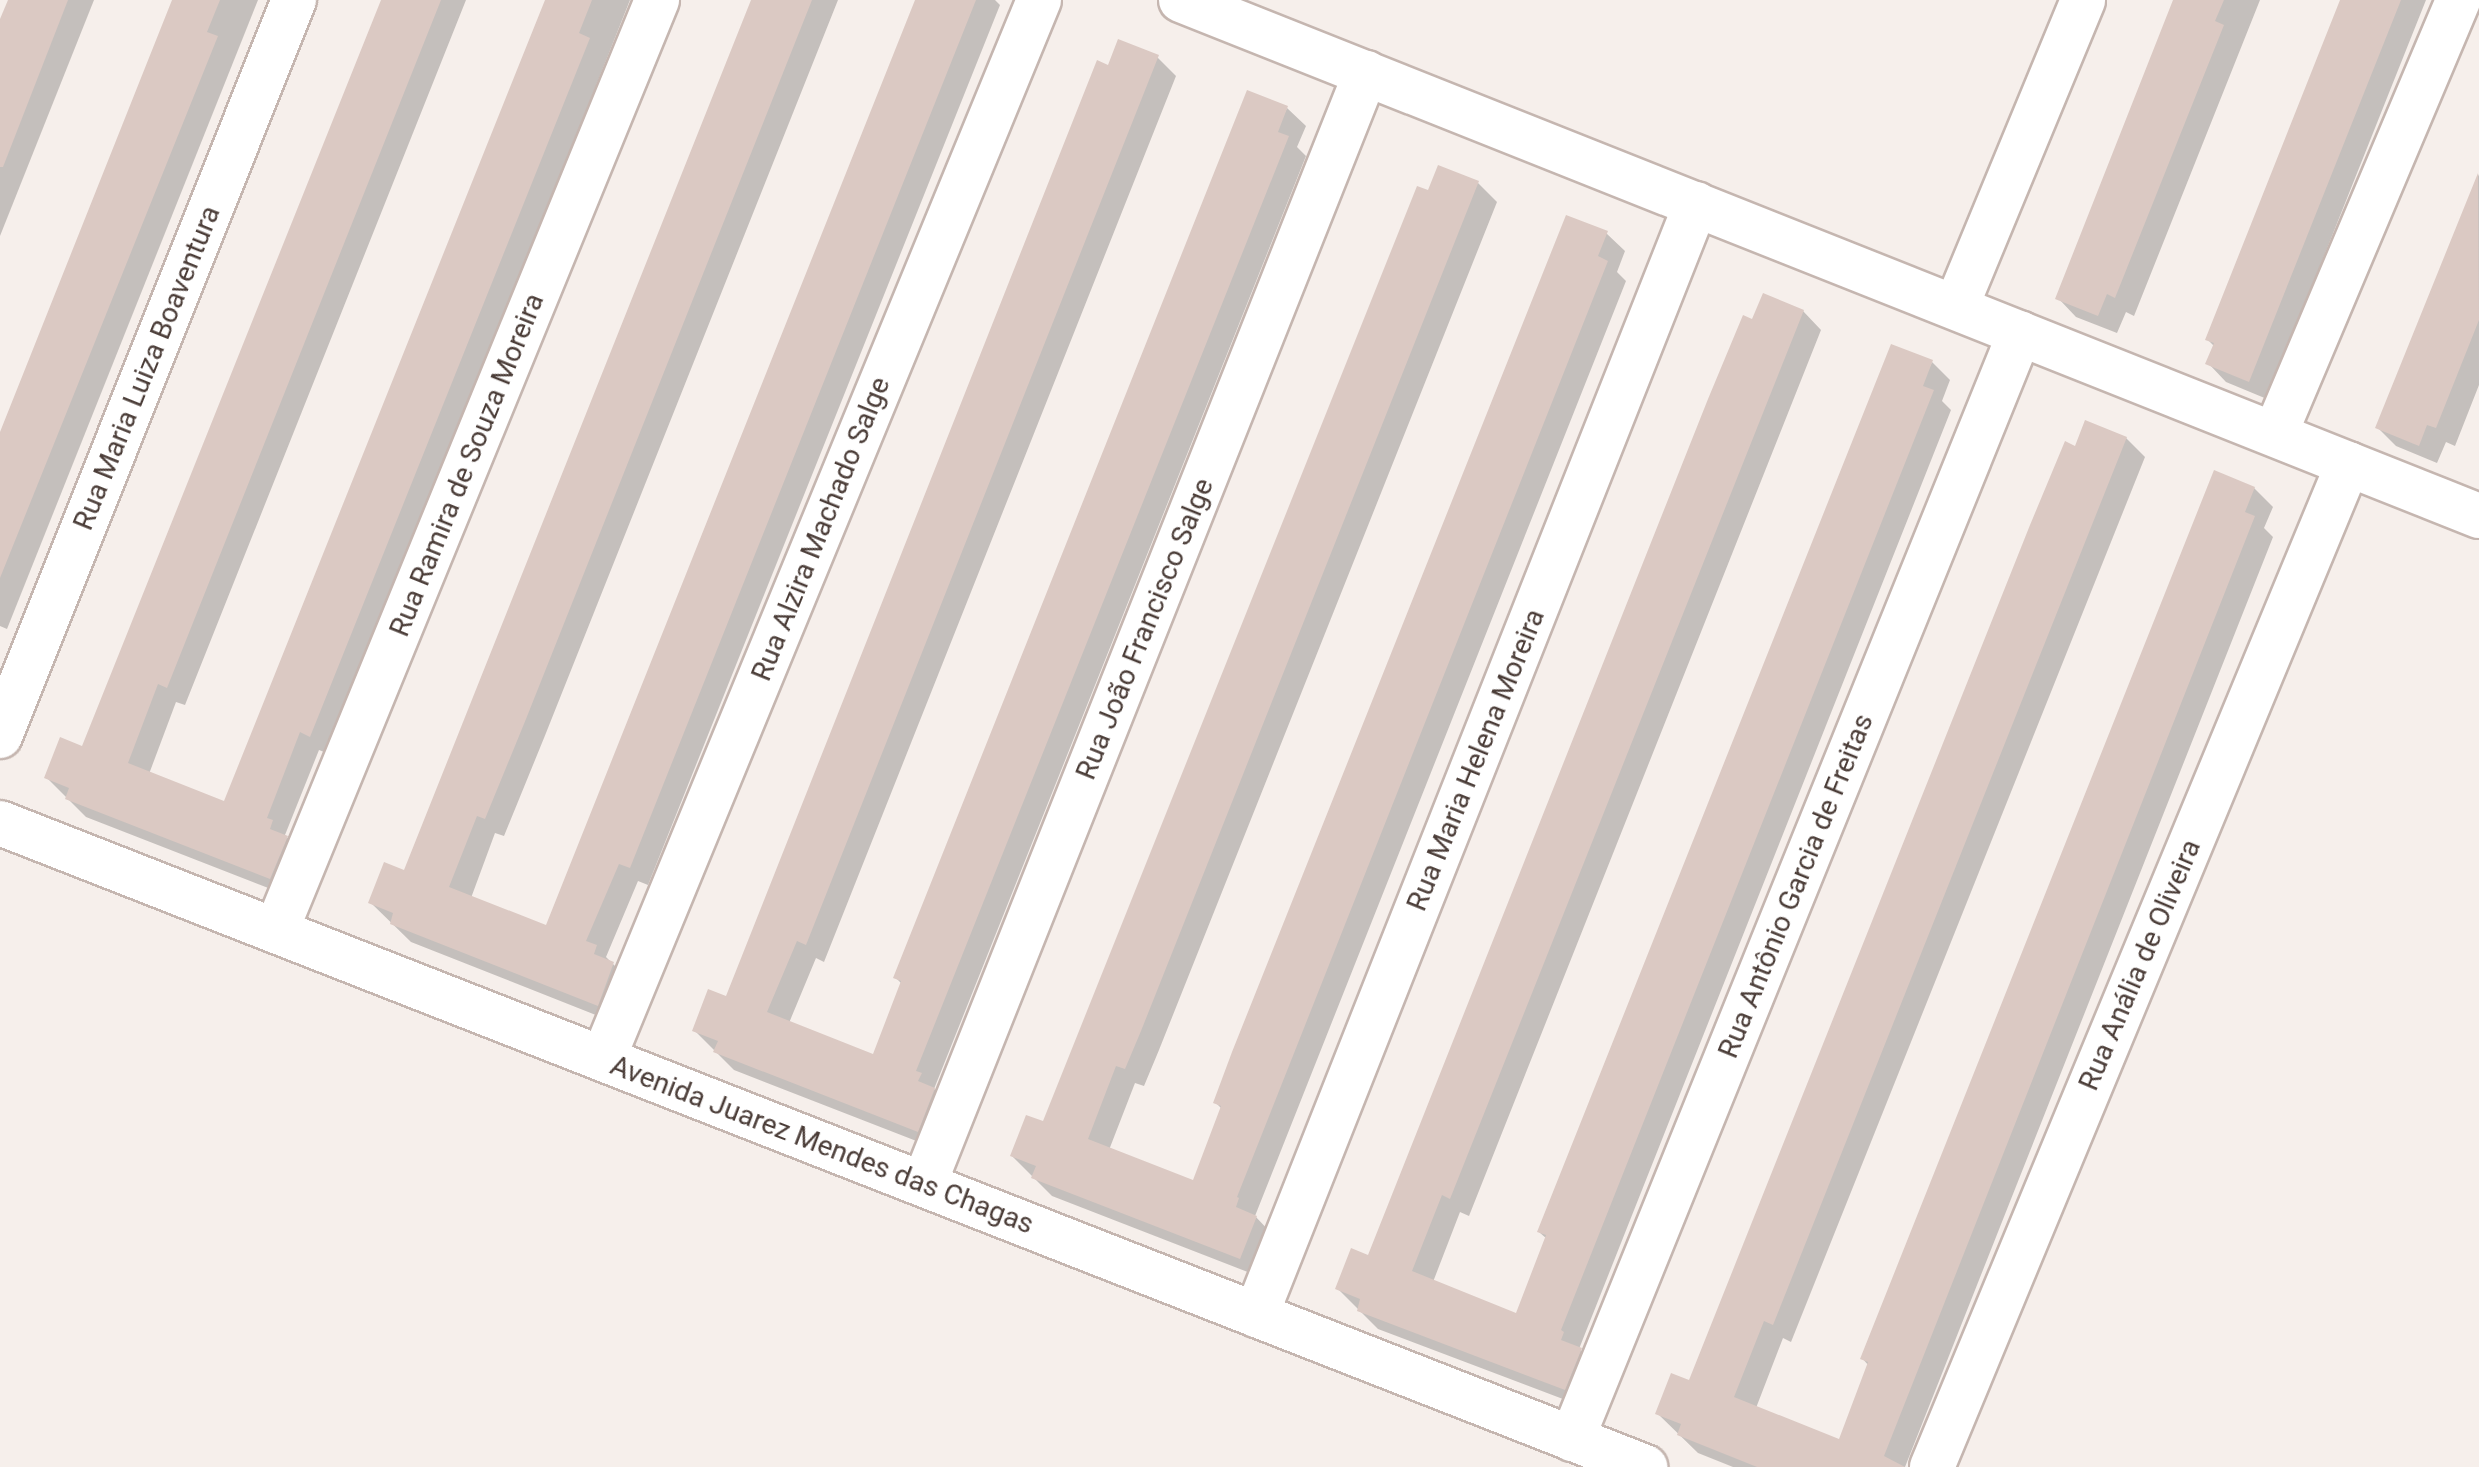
<!DOCTYPE html>
<html>
<head>
<meta charset="utf-8">
<style>
	body { margin:0 }
	#map { position:relative; width:2479px; height:1467px; overflow:hidden; background:#f6efeb; font-family:Roboto,sans-serif }
	div>[style] { position:absolute }
	.shadow>* { inset:0; background:#0003 }
	.building>* { inset:0; background:#dbc9c3 }
	.roads { filter:drop-shadow(2px 0 #c5b6b0) drop-shadow(-2px 0 #c5b6b0) drop-shadow(0 2px #c5b6b0) drop-shadow(0 -2px #c5b6b0) }
	.minor>* { height:44px; margin:-22px; padding:0 22px; transform-origin:22px; border-radius:22px; background:#fff }
	span { translate:-50% -50%; white-space:nowrap; text-align:center; line-height:1.15; -webkit-text-stroke:7px #fff; paint-order:stroke }
	.street-label { font-size:28px; color:#4b3d38 }
</style>
</head>
<body>
<div id="map">
	<div class="shadow">
		<div style="clip-path:polygon(11px 0,94px 0,0 236px,0 28px)"></div>
		<div style="clip-path:polygon(174px 0,258px 0,7px 629px,0 626px,0 434px)"></div>
		<div style="clip-path:polygon(382px 0,466px 0,185px 705px,176px 702px,149px 774px,225px 803px,546px 0,630px 0,363px 672px,329px 754px,319px 750px,285px 835px,290px 841px,289px 896px,86px 817px,46px 777px,84px 748px)"></div>
		<div style="clip-path:polygon(753px 0,838px 0,544px 738px,504px 836px,495px 833px,471px 898px,547px 928px,917px 0,995px 0,1000px 5px,648px 885px,638px 881px,606px 957px,632px 983px,616px 1023px,411px 942px,371px 903px,405px 872px)"></div>
		<div style="clip-path:polygon(2176px 0,2260px 0,2134px 316px,2126px 312px,2117px 333px,2076px 317px,2058px 298px)"></div>
		<div style="clip-path:polygon(2342px 0,2426px 0,2267px 399px,2226px 382px,2208px 363px,2214px 346px,2207px 339px)"></div>
		<div style="clip-path:polygon(1157px 57px,1176px 76px,824px 962px,816px 958px,789px 1023px,875px 1057px,902px 984px,895px 977px,1287px 108px,1306px 126px,1297px 147px,1306px 156px,934px 1089px,939px 1093px,937px 1149px,734px 1070px,694px 1030px,727px 998px,1109px 67px)"></div>
		<div style="clip-path:polygon(2479px 174px,2479px 385px,2455px 446px,2446px 442px,2437px 463px,2396px 446px,2378px 428px)"></div>
		<div style="clip-path:polygon(1478px 183px,1497px 202px,1159px 1050px,1144px 1086px,1135px 1083px,1109px 1150px,1194px 1183px,1222px 1109px,1215px 1102px,1606px 233px,1625px 251px,1617px 272px,1626px 281px,1255px 1216px,1274px 1236px,1258px 1276px,1052px 1196px,1012px 1156px,1044px 1124px,1429px 192px)"></div>
		<div style="clip-path:polygon(1803px 311px,1821px 330px,1469px 1216px,1460px 1212px,1433px 1282px,1517px 1315px,1547px 1239px,1539px 1232px,1932px 362px,1950px 380px,1942px 401px,1951px 410px,1579px 1349px,1599px 1368px,1584px 1407px,1378px 1329px,1338px 1289px,1369px 1257px,1754px 322px)"></div>
		<div style="clip-path:polygon(2126px 438px,2145px 457px,1791px 1342px,1783px 1338px,1756px 1408px,1840px 1441px,1869px 1366px,1862px 1358px,2254px 488px,2273px 507px,2264px 528px,2273px 537px,1905px 1467px,1733px 1467px,1698px 1453px,1657px 1413px,1690px 1382px,2076px 448px)"></div>
	</div>
	<div class="building">
		<div style="clip-path:polygon(8px 0,68px 0,3px 167px,0 167px,0 19px)"></div>
		<div style="clip-path:polygon(172px 0,220px 0,207px 32px,218px 36px,0 578px,0 432px)"></div>
		<div style="clip-path:polygon(381px 0,441px 0,167px 688px,158px 684px,128px 763px,224px 801px,545px 0,592px 0,579px 33px,590px 38px,310px 737px,300px 732px,267px 818px,273px 820px,270px 829px,288px 836px,270px 879px,65px 799px,69px 788px,44px 778px,60px 737px,82px 746px)"></div>
		<div style="clip-path:polygon(751px 0,812px 0,526px 719px,485px 819px,477px 816px,449px 887px,546px 925px,915px 0,976px 0,630px 868px,619px 864px,586px 941px,597px 945px,594px 954px,614px 962px,598px 1006px,390px 924px,393px 913px,368px 903px,384px 862px,404px 870px)"></div>
		<div style="clip-path:polygon(2173px 0,2224px 0,2215px 21px,2224px 25px,2115px 298px,2107px 294px,2098px 316px,2055px 299px)"></div>
		<div style="clip-path:polygon(2340px 0,2401px 0,2249px 382px,2205px 364px,2214px 343px,2205px 340px)"></div>
		<div style="clip-path:polygon(1118px 39px,1159px 55px,806px 945px,797px 941px,767px 1012px,873px 1054px,901px 981px,893px 978px,1247px 90px,1288px 106px,1278px 132px,1289px 136px,916px 1071px,922px 1073px,918px 1081px,935px 1088px,918px 1132px,713px 1052px,718px 1041px,692px 1031px,708px 989px,726px 996px,1097px 60px,1108px 65px)"></div>
		<div style="clip-path:polygon(1438px 165px,1479px 181px,1141px 1031px,1125px 1069px,1116px 1066px,1088px 1139px,1193px 1180px,1221px 1106px,1213px 1103px,1232px 1052px,1566px 215px,1608px 231px,1598px 256px,1608px 261px,1237px 1197px,1239px 1198px,1236px 1207px,1257px 1216px,1240px 1259px,1031px 1178px,1036px 1166px,1010px 1156px,1026px 1115px,1043px 1121px,1417px 186px,1428px 190px)"></div>
		<div style="clip-path:polygon(2478px 173px,2479px 320px,2436px 428px,2427px 425px,2419px 446px,2375px 428px)"></div>
		<div style="clip-path:polygon(1763px 293px,1804px 310px,1450px 1199px,1442px 1195px,1412px 1271px,1516px 1313px,1546px 1235px,1537px 1232px,1891px 344px,1933px 360px,1923px 386px,1934px 390px,1561px 1330px,1564px 1332px,1561px 1340px,1582px 1348px,1565px 1390px,1357px 1311px,1360px 1299px,1335px 1289px,1351px 1248px,1368px 1255px,1708px 399px,1743px 315px,1752px 319px)"></div>
		<div style="clip-path:polygon(2085px 420px,2127px 437px,1773px 1325px,1764px 1321px,1734px 1397px,1839px 1439px,1868px 1362px,1860px 1359px,2214px 470px,2255px 487px,2245px 512px,2255px 516px,1884px 1456px,1905px 1467px,1757px 1467px,1677px 1435px,1681px 1424px,1655px 1414px,1671px 1373px,1689px 1380px,2030px 525px,2065px 441px,2075px 446px)"></div>
	</div>
	<div class="roads">
		<div class="minor">
			<div style="left:1181px;top:0;width:1397px;rotate:21.68deg"></div>
			<div style="left:1956px;top:307px;width:332px;rotate:-67.5deg"></div>
			<div style="left:2275px;top:434px;width:471px;rotate:-67.1deg"></div>
			<div style="left:0;top:736px;width:793px;rotate:-68.23deg"></div>
			<div style="left:0;top:823px;width:1767px;rotate:21.38deg"></div>
			<div style="left:276px;top:931px;width:1006px;rotate:-67.74deg"></div>
			<div style="left:603px;top:1059px;width:1145px;rotate:-67.62deg"></div>
			<div style="left:924px;top:1184px;width:1196px;rotate:-68.31deg"></div>
			<div style="left:1256px;top:1315px;width:1195px;rotate:-68.39deg"></div>
			<div style="left:1572px;top:1439px;width:1193px;rotate:-67.95deg"></div>
			<div style="left:1932px;top:1467px;width:1086px;rotate:-67.47deg"></div>
		</div>
	</div>
	<div class="street-label">
		<span style="left:147px;top:368px;rotate:-68deg">Rua Maria Luiza Boaventura</span>
		<span style="left:467px;top:465px;rotate:-68deg">Rua Ramira de Souza Moreira</span>
		<span style="left:821px;top:529px;rotate:-68deg">Rua Alzira Machado Salge</span>
		<span style="left:1145px;top:629px;rotate:-68deg">Rua João Francisco Salge</span>
		<span style="left:1476px;top:760px;rotate:-68deg">Rua Maria Helena Moreira</span>
		<span style="left:1796px;top:886px;rotate:-68deg">Rua Antônio Garcia de Freitas</span>
		<span style="left:2140px;top:965px;rotate:-67deg">Rua Anália de Oliveira</span>
		<span style="left:822px;top:1145px;rotate:21deg">Avenida Juarez Mendes das Chagas</span>
	</div>
</div>
</body>
</html>
